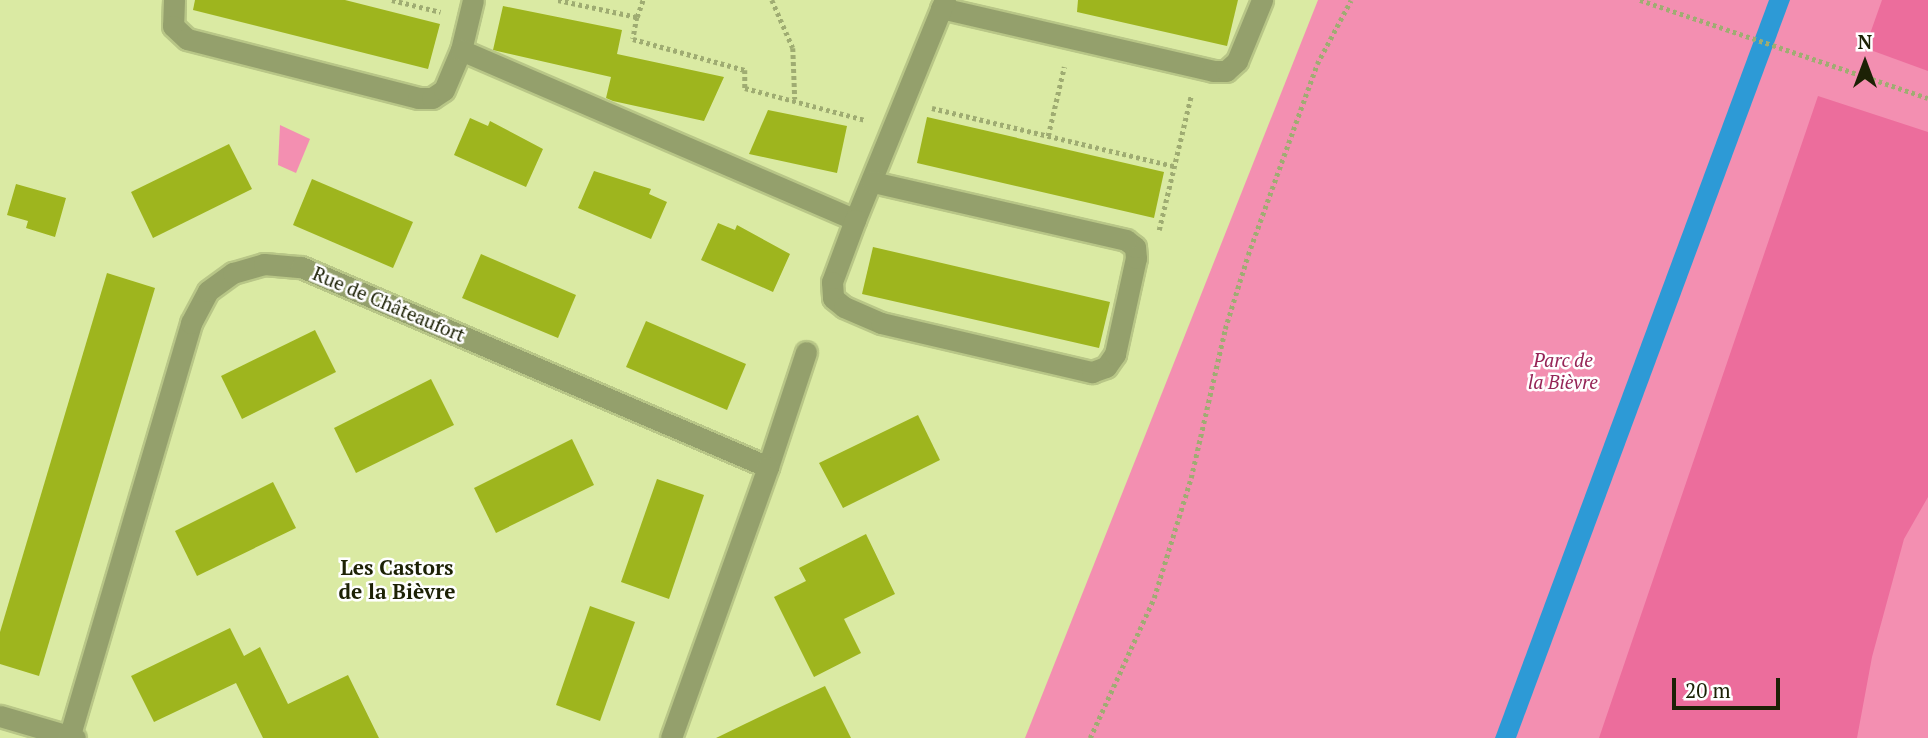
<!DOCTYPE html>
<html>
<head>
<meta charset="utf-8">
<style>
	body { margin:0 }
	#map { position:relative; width:1928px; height:738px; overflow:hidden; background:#daeaa3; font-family:"PT Serif",serif }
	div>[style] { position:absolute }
	.green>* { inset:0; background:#f38fb1 }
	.forest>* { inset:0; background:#ec6d9c }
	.water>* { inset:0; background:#2d9ad6 }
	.building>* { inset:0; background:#9eb51e }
	.path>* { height:4.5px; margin-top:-2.25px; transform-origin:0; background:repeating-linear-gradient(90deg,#9fac72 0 3.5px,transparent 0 7px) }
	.roads { filter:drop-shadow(2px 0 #b8c687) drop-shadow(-2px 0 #b8c687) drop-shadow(0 2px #b8c687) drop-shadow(0 -2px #b8c687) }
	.lane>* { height:21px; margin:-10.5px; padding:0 10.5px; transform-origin:10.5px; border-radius:10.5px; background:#94a06c }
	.street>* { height:21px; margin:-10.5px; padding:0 10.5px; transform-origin:10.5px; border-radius:10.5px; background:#94a06c }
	span { translate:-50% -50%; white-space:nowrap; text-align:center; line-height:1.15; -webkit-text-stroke:5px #fff; paint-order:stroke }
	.street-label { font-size:19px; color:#1c2105 }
	.park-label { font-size:19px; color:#952456; font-style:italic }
	.neighbourhood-label { font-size:21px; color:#1c2105; font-weight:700 }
	.north { position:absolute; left:1830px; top:28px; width:70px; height:70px; -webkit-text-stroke:5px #fff; paint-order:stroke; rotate:0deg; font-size:19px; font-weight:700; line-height:28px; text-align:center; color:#1c2105 }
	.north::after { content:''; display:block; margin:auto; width:24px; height:32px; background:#1c2105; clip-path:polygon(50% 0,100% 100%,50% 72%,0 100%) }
	.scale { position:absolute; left:1672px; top:678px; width:108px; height:32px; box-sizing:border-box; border:4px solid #1c2105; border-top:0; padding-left:9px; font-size:21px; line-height:24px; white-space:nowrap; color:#1c2105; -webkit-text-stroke:5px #fff; paint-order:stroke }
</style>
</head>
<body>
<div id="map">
	<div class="green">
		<div style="clip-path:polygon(1318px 0,1928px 0,1928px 738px,1025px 738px)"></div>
		<div style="clip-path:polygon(280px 125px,310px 139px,296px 173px,278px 165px)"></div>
	</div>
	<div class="forest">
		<div style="clip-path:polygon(1882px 0,1928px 0,1928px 71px,1865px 48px)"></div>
		<div style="clip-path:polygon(1818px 96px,1928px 132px,1928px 497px,1904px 539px,1872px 657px,1857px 738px,1599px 738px)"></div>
	</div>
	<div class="water">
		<div style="clip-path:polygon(1769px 0,1790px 0,1516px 738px,1495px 738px)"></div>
	</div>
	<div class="building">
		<div style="clip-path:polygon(195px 0,345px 0,440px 24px,428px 69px,193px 10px)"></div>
		<div style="clip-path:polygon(1078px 0,1238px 0,1227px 46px,1077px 12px)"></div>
		<div style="clip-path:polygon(503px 6px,622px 30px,617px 54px,724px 77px,704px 121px,613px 101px,606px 98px,611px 77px,493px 50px)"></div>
		<div style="clip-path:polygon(768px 110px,847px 126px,837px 173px,749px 154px)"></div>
		<div style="clip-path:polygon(927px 117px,1164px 172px,1154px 218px,917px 163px)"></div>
		<div style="clip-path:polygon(470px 118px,488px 126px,490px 121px,543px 149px,526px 187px,454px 155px)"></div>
		<div style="clip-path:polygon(229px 144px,252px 189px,153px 238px,131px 192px)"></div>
		<div style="clip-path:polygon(594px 171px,651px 189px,649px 194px,667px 202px,651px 239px,578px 208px)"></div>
		<div style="clip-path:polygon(312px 179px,413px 222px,393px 268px,293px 225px)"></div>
		<div style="clip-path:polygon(16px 184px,66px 198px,55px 237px,26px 228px,28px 221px,7px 215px)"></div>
		<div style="clip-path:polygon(718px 223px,735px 230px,737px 225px,790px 254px,773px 292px,701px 260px)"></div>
		<div style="clip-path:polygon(873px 247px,1110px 302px,1099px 348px,862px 294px)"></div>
		<div style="clip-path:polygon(481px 254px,576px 295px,558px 338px,462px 298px)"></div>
		<div style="clip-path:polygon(107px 273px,155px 288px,39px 676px,0 664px,0 632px)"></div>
		<div style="clip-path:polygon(646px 321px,746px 364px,727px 410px,626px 367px)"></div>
		<div style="clip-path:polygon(315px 330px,336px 372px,242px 419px,221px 376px)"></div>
		<div style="clip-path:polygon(431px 379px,454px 425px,356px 473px,334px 428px)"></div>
		<div style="clip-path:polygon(918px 415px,940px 460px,843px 508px,819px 463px)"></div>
		<div style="clip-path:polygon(572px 439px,594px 485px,496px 533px,474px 488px)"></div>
		<div style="clip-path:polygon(657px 479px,704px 495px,669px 599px,621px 582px)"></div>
		<div style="clip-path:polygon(273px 482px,296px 528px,197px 576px,175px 531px)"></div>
		<div style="clip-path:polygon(866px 534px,895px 594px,844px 619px,861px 653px,814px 677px,774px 597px,806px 581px,799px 568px)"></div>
		<div style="clip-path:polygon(590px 606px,635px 622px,600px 721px,556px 705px)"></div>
		<div style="clip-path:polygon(230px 628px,244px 656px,260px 647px,288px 704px,348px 675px,379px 738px,263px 738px,236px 683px,154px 722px,131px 676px)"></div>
		<div style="clip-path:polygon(825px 686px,851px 738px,716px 738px,776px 709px)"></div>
	</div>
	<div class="path">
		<div style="left:392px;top:0;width:50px;rotate:13.8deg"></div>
		<div style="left:558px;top:0;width:81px;rotate:12.1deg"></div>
		<div style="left:637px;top:17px;width:22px;rotate:100deg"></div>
		<div style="left:633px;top:39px;width:116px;rotate:15.5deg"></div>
		<div style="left:745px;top:70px;width:18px;rotate:90deg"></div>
		<div style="left:745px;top:88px;width:124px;rotate:14.9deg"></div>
		<div style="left:772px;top:0;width:52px;rotate:66.4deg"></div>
		<div style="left:793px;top:48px;width:51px;rotate:87.8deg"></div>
		<div style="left:1640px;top:0;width:304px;rotate:18.8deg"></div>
		<div style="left:637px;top:17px;width:18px;rotate:-71deg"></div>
		<div style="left:932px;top:108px;width:249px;rotate:13.5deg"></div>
		<div style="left:1048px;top:136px;width:71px;rotate:-76.9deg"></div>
		<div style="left:1159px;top:230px;width:138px;rotate:-76.6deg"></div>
		<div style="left:1090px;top:738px;width:154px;rotate:-65.4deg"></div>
		<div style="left:1154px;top:598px;width:126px;rotate:-72.9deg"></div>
		<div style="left:1191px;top:478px;width:153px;rotate:-77.1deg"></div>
		<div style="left:1225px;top:329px;width:77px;rotate:-72.7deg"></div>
		<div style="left:1248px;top:255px;width:203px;rotate:-70.1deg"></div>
		<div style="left:1317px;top:64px;width:72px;rotate:-62deg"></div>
	</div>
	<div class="roads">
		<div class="lane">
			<div style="left:174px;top:0;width:26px;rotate:92deg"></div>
			<div style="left:173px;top:26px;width:19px;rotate:43deg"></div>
			<div style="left:187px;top:39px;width:238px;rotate:14.3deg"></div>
			<div style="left:418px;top:98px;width:14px"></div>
			<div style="left:432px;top:98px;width:14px;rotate:-34deg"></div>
			<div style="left:444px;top:90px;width:43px;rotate:-67deg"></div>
			<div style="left:461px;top:50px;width:51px;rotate:-76.5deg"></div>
			<div style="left:941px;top:8px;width:279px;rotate:13deg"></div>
			<div style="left:1213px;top:71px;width:13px"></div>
			<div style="left:1226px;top:71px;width:15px;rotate:-42deg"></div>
			<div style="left:1237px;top:61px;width:66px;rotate:-67.7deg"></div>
			<div style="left:461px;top:50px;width:429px;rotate:23.3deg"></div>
			<div style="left:855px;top:220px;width:238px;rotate:-67.8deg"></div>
			<div style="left:855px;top:220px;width:66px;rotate:110.4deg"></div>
			<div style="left:832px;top:282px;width:16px;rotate:86deg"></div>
			<div style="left:833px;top:298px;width:14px;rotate:39deg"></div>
			<div style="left:844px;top:307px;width:40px;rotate:23.4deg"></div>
			<div style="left:881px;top:323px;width:217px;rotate:13.1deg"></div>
			<div style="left:1092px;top:372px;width:15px;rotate:-20deg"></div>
			<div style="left:1106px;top:367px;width:16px;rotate:-55deg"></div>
			<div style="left:1115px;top:354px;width:98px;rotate:-77.7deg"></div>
			<div style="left:1136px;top:258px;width:11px;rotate:-95deg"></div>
			<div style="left:1135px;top:247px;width:11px;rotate:-142deg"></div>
			<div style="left:1126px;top:240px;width:261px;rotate:-167.1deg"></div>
		</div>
		<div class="street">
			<div style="left:768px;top:467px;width:121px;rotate:-71.7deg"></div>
			<div style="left:0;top:716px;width:78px;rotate:16.3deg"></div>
			<div style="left:69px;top:738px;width:433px;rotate:-73.6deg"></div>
			<div style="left:191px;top:323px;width:36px;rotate:-62deg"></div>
			<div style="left:208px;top:291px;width:31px;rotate:-36deg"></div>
			<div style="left:233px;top:273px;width:32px;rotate:-16deg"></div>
			<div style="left:264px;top:264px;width:37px;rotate:5deg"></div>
			<div style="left:301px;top:267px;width:508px;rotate:23.18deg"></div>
			<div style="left:768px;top:467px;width:288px;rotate:109.7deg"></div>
		</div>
	</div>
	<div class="street-label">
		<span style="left:389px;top:304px;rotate:23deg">Rue de Châteaufort</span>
	</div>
	<div class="park-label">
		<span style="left:1563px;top:371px">Parc de<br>la Bièvre</span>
	</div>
	<div class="neighbourhood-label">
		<span style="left:397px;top:579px">Les Castors<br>de la Bièvre</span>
	</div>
	<div class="north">N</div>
	<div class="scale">20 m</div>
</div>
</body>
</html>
